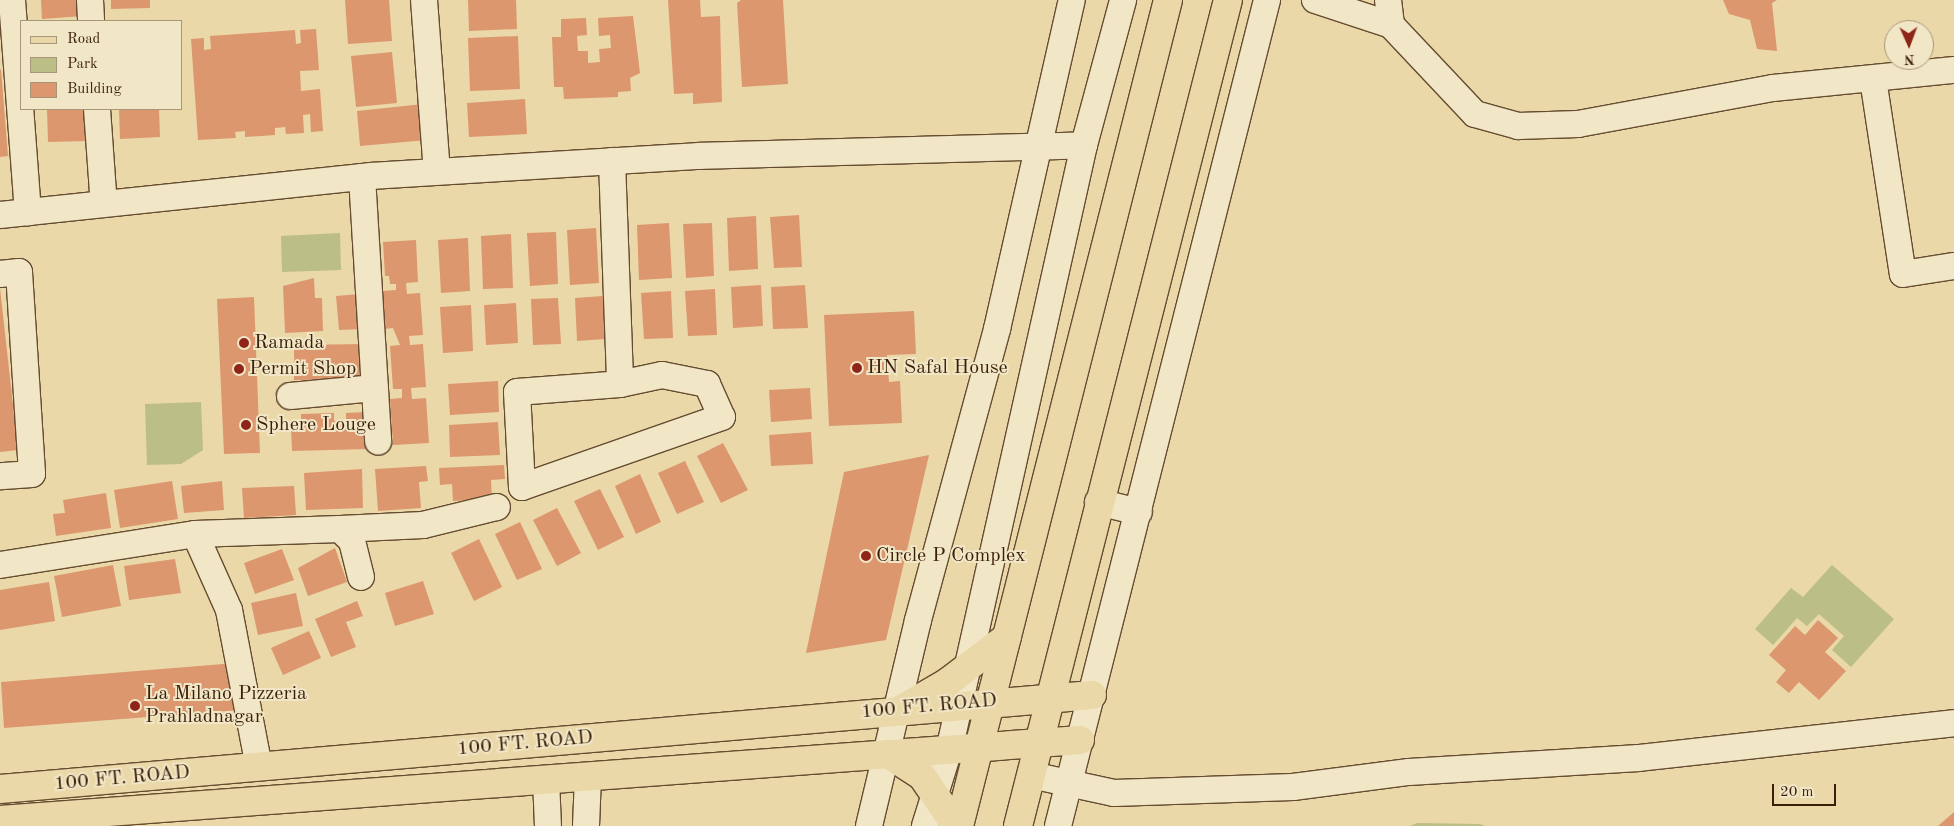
<!DOCTYPE html>
<html>
<head>
<meta charset="utf-8">
<style>
	body { margin:0 }
	#map { position:relative; width:1954px; height:826px; overflow:hidden; background:#ead8a8; font-family:"Old Standard TT",serif }
	div>[style] { position:absolute }
	.green>* { inset:0; background:#bbbe85 }
	.building>* { inset:0; background:#dc976e }
	.roads { filter:drop-shadow(1px 0 #654c31) drop-shadow(-1px 0 #654c31) drop-shadow(0 1px #654c31) drop-shadow(0 -1px #654c31) }
	.minor>* { height:26px; margin:-13px; padding:0 13px; transform-origin:13px; border-radius:13px; background:#f1e6c6 }
	.major>* { height:28px; margin:-14px; padding:0 14px; transform-origin:14px; border-radius:14px; background:#ead8a8 }
	.highway>* { height:28px; margin:-14px; padding:0 14px; transform-origin:14px; border-radius:14px; background:#ead8a8 }
	.dots>* { width:14px; height:14px; translate:-50% -50%; box-sizing:border-box; border:2px solid #f1e6c6; border-radius:50% }
	span { translate:-50% -50%; white-space:nowrap; text-align:center; line-height:1.15; -webkit-text-stroke:4px #f1e6c6; paint-order:stroke }
	.poi-label { font-size:20px; color:#391e09 }
	.left { translate:0 -50%; text-align:left }
	.street-label { font-size:20px; color:#391e09 }
	.legend { position:absolute; left:20px; top:20px; width:162px; height:90px; box-sizing:border-box; background:#f1e6c6; border:1px solid #a7967a; margin:0; padding:6px 9px; list-style:none; font-size:15px; color:#391e09 }
	.legend li { display:flex; align-items:center; gap:10px; height:25px }
	.legend b { width:25px; border:1px solid #a7967a }
	.north { position:absolute; left:1884px; top:20px; width:50px; height:50px; box-sizing:border-box; background:#f1e6c6; border:1px solid #a7967a; border-radius:50%; rotate:178deg; font-size:14px; font-weight:700; line-height:20px; text-align:center; color:#391e09 }
	.north::after { content:''; display:block; margin:auto; width:18px; height:22px; background:#8f2418; clip-path:polygon(50% 0,100% 100%,50% 72%,0 100%) }
	.scale { position:absolute; left:1772px; top:784px; width:64px; height:22px; box-sizing:border-box; border:2px solid #391e09; border-top:0; padding-left:6px; font-size:15px; line-height:18px; white-space:nowrap; color:#391e09; -webkit-text-stroke:4px #f1e6c6; paint-order:stroke }
</style>
</head>
<body>
<div id="map">
	<div class="green">
		<div style="clip-path:polygon(340px 233px,341px 270px,282px 272px,281px 236px)"></div>
		<div style="clip-path:polygon(201px 402px,203px 450px,181px 464px,147px 465px,145px 404px)"></div>
		<div style="clip-path:polygon(1832px 565px,1894px 619px,1851px 667px,1832px 650px,1844px 636px,1819px 614px,1807px 626px,1797px 618px,1773px 645px,1755px 629px,1791px 588px,1803px 597px)"></div>
		<div style="clip-path:polygon(1417px 823px,1480px 824px,1485px 826px,1410px 826px)"></div>
	</div>
	<div class="building">
		<div style="clip-path:polygon(41px 0,81px 0,83px 16px,42px 19px)"></div>
		<div style="clip-path:polygon(111px 0,150px 0,150px 8px,111px 9px)"></div>
		<div style="clip-path:polygon(345px 0,389px 0,392px 41px,348px 44px)"></div>
		<div style="clip-path:polygon(468px 0,516px 0,517px 29px,469px 31px)"></div>
		<div style="clip-path:polygon(668px 0,700px 0,701px 17px,720px 16px,722px 102px,693px 104px,693px 93px,674px 94px)"></div>
		<div style="clip-path:polygon(741px 0,783px 0,788px 84px,742px 87px,737px 3px)"></div>
		<div style="clip-path:polygon(1723px 0,1777px 0,1772px 3px,1777px 51px,1757px 49px,1750px 20px,1729px 14px)"></div>
		<div style="clip-path:polygon(633px 16px,640px 73px,630px 78px,631px 91px,618px 92px,618px 97px,564px 99px,563px 87px,554px 87px,552px 37px,561px 37px,561px 19px,586px 18px,587px 35px,577px 36px,578px 51px,588px 51px,588px 63px,600px 62px,599px 49px,611px 48px,610px 35px,599px 36px,598px 18px)"></div>
		<div style="clip-path:polygon(316px 29px,319px 70px,300px 71px,301px 91px,320px 89px,323px 131px,311px 132px,310px 114px,303px 115px,304px 133px,286px 134px,285px 127px,275px 128px,275px 135px,245px 137px,245px 131px,235px 132px,236px 138px,198px 140px,191px 39px,204px 38px,204px 50px,211px 49px,210px 36px,295px 30px,296px 44px,301px 43px,300px 30px)"></div>
		<div style="clip-path:polygon(518px 36px,520px 89px,470px 91px,468px 38px)"></div>
		<div style="clip-path:polygon(392px 52px,397px 103px,356px 107px,351px 56px)"></div>
		<div style="clip-path:polygon(1px 69px,8px 156px,0 157px,0 70px)"></div>
		<div style="clip-path:polygon(525px 99px,527px 134px,469px 137px,467px 103px)"></div>
		<div style="clip-path:polygon(423px 104px,427px 140px,360px 146px,357px 111px)"></div>
		<div style="clip-path:polygon(47px 109px,86px 109px,87px 141px,48px 142px)"></div>
		<div style="clip-path:polygon(119px 109px,159px 109px,160px 137px,120px 139px)"></div>
		<div style="clip-path:polygon(799px 215px,802px 267px,774px 268px,770px 217px)"></div>
		<div style="clip-path:polygon(756px 216px,758px 269px,729px 271px,727px 218px)"></div>
		<div style="clip-path:polygon(669px 223px,672px 278px,639px 280px,637px 225px)"></div>
		<div style="clip-path:polygon(712px 223px,714px 276px,686px 278px,683px 224px)"></div>
		<div style="clip-path:polygon(596px 228px,599px 283px,570px 285px,567px 230px)"></div>
		<div style="clip-path:polygon(556px 232px,558px 284px,530px 286px,527px 233px)"></div>
		<div style="clip-path:polygon(511px 234px,513px 288px,483px 289px,481px 236px)"></div>
		<div style="clip-path:polygon(468px 238px,470px 291px,441px 293px,438px 240px)"></div>
		<div style="clip-path:polygon(416px 240px,418px 282px,406px 283px,407px 294px,420px 293px,423px 335px,409px 336px,410px 345px,423px 344px,426px 387px,411px 388px,412px 399px,426px 398px,429px 443px,393px 445px,390px 399px,402px 398px,402px 389px,393px 389px,390px 346px,400px 345px,393px 328px,384px 329px,382px 291px,396px 290px,396px 284px,390px 284px,389px 276px,385px 276px,383px 242px)"></div>
		<div style="clip-path:polygon(314px 278px,315px 298px,322px 298px,323px 331px,285px 333px,283px 286px)"></div>
		<div style="clip-path:polygon(761px 285px,763px 326px,733px 328px,731px 287px)"></div>
		<div style="clip-path:polygon(805px 285px,808px 328px,773px 329px,771px 287px)"></div>
		<div style="clip-path:polygon(0 288px,18px 450px,0 452px)"></div>
		<div style="clip-path:polygon(715px 289px,717px 335px,688px 336px,685px 291px)"></div>
		<div style="clip-path:polygon(671px 291px,673px 338px,644px 339px,641px 293px)"></div>
		<div style="clip-path:polygon(360px 294px,363px 329px,339px 330px,336px 296px)"></div>
		<div style="clip-path:polygon(603px 296px,605px 339px,577px 341px,575px 298px)"></div>
		<div style="clip-path:polygon(254px 297px,260px 453px,224px 454px,217px 299px)"></div>
		<div style="clip-path:polygon(558px 298px,561px 344px,533px 345px,531px 299px)"></div>
		<div style="clip-path:polygon(516px 303px,518px 343px,486px 345px,484px 305px)"></div>
		<div style="clip-path:polygon(471px 305px,473px 351px,443px 353px,440px 307px)"></div>
		<div style="clip-path:polygon(914px 311px,916px 354px,887px 355px,889px 382px,900px 381px,902px 423px,829px 426px,824px 315px)"></div>
		<div style="clip-path:polygon(365px 344px,365px 379px,294px 380px,294px 345px)"></div>
		<div style="clip-path:polygon(498px 381px,499px 412px,450px 415px,448px 384px)"></div>
		<div style="clip-path:polygon(810px 388px,812px 419px,771px 422px,769px 390px)"></div>
		<div style="clip-path:polygon(366px 412px,368px 449px,292px 451px,291px 428px,301px 427px,301px 414px,334px 413px,334px 421px,346px 421px,346px 413px)"></div>
		<div style="clip-path:polygon(498px 422px,500px 455px,450px 457px,449px 425px)"></div>
		<div style="clip-path:polygon(811px 432px,813px 464px,771px 466px,769px 435px)"></div>
		<div style="clip-path:polygon(723px 443px,748px 490px,721px 503px,697px 456px)"></div>
		<div style="clip-path:polygon(929px 455px,886px 640px,806px 653px,844px 472px)"></div>
		<div style="clip-path:polygon(685px 461px,704px 502px,677px 514px,658px 473px)"></div>
		<div style="clip-path:polygon(504px 465px,505px 479px,491px 480px,492px 499px,453px 501px,452px 484px,440px 485px,439px 468px)"></div>
		<div style="clip-path:polygon(426px 466px,428px 481px,419px 482px,421px 508px,378px 511px,375px 469px)"></div>
		<div style="clip-path:polygon(362px 469px,363px 508px,306px 510px,304px 473px)"></div>
		<div style="clip-path:polygon(640px 474px,661px 522px,636px 534px,615px 486px)"></div>
		<div style="clip-path:polygon(172px 481px,178px 519px,120px 528px,114px 490px)"></div>
		<div style="clip-path:polygon(222px 481px,224px 510px,184px 513px,181px 486px)"></div>
		<div style="clip-path:polygon(294px 486px,296px 515px,244px 518px,242px 488px)"></div>
		<div style="clip-path:polygon(600px 489px,624px 537px,598px 550px,574px 501px)"></div>
		<div style="clip-path:polygon(106px 493px,111px 528px,56px 536px,53px 514px,65px 513px,63px 500px)"></div>
		<div style="clip-path:polygon(557px 508px,581px 553px,557px 566px,533px 520px)"></div>
		<div style="clip-path:polygon(520px 522px,542px 569px,517px 580px,495px 534px)"></div>
		<div style="clip-path:polygon(479px 539px,502px 587px,474px 601px,451px 553px)"></div>
		<div style="clip-path:polygon(335px 548px,347px 582px,308px 596px,298px 568px)"></div>
		<div style="clip-path:polygon(282px 549px,294px 580px,255px 594px,244px 563px)"></div>
		<div style="clip-path:polygon(175px 559px,181px 593px,129px 600px,124px 566px)"></div>
		<div style="clip-path:polygon(113px 565px,121px 606px,62px 617px,54px 576px)"></div>
		<div style="clip-path:polygon(423px 581px,434px 614px,395px 626px,385px 593px)"></div>
		<div style="clip-path:polygon(49px 582px,55px 621px,0 630px,0 590px)"></div>
		<div style="clip-path:polygon(296px 593px,303px 626px,258px 635px,251px 603px)"></div>
		<div style="clip-path:polygon(357px 601px,363px 616px,346px 622px,356px 647px,331px 657px,315px 619px)"></div>
		<div style="clip-path:polygon(1818px 620px,1838px 638px,1825px 652px,1846px 671px,1819px 700px,1799px 682px,1789px 693px,1776px 682px,1786px 670px,1769px 655px,1795px 626px,1805px 635px)"></div>
		<div style="clip-path:polygon(309px 631px,321px 658px,283px 675px,271px 648px)"></div>
		<div style="clip-path:polygon(236px 663px,240px 710px,4px 728px,1px 682px)"></div>
		<div style="clip-path:polygon(1954px 812px,1954px 826px,1938px 826px)"></div>
	</div>
	<div class="roads">
		<div class="minor">
			<div style="left:12px;top:0;width:213px;rotate:85.7deg"></div>
			<div style="left:90px;top:0;width:21px;rotate:87deg"></div>
			<div style="left:424px;top:0;width:172px;rotate:85.7deg"></div>
			<div style="left:1315px;top:0;width:80px;rotate:18.2deg"></div>
			<div style="left:1391px;top:25px;width:122px;rotate:46.7deg"></div>
			<div style="left:1475px;top:114px;width:45px;rotate:15.6deg"></div>
			<div style="left:1518px;top:126px;width:60px;rotate:-1.9deg"></div>
			<div style="left:1578px;top:124px;width:198px;rotate:-10.5deg"></div>
			<div style="left:1773px;top:88px;width:182px;rotate:-5.7deg"></div>
			<div style="left:1388px;top:0;width:25px;rotate:83deg"></div>
			<div style="left:1873px;top:79px;width:197px;rotate:81.3deg"></div>
			<div style="left:1903px;top:274px;width:52px;rotate:-8.9deg"></div>
			<div style="left:97px;top:109px;width:83px;rotate:85.9deg"></div>
			<div style="left:612px;top:161px;width:223px;rotate:87.9deg"></div>
			<div style="left:362px;top:177px;width:265px;rotate:86.5deg"></div>
			<div style="left:0;top:215px;width:373px;rotate:-6deg"></div>
			<div style="left:371px;top:176px;width:329px;rotate:-3.5deg"></div>
			<div style="left:699px;top:156px;width:385px;rotate:-1.6deg"></div>
			<div style="left:0;top:274px;width:19px;rotate:-6deg"></div>
			<div style="left:19px;top:272px;width:202px;rotate:86.3deg"></div>
			<div style="left:32px;top:474px;width:32px;rotate:176deg"></div>
			<div style="left:662px;top:375px;width:46px;rotate:11.3deg"></div>
			<div style="left:707px;top:384px;width:36px;rotate:66deg"></div>
			<div style="left:722px;top:417px;width:212px;rotate:160.7deg"></div>
			<div style="left:522px;top:487px;width:95px;rotate:-93deg"></div>
			<div style="left:517px;top:392px;width:103px;rotate:-4.4deg"></div>
			<div style="left:620px;top:384px;width:43px;rotate:-12.1deg"></div>
			<div style="left:290px;top:396px;width:85px;rotate:-5.4deg"></div>
			<div style="left:1098px;top:502px;width:42px;rotate:13.7deg"></div>
			<div style="left:340px;top:529px;width:83px;rotate:-2.8deg"></div>
			<div style="left:423px;top:525px;width:76px;rotate:-13.7deg"></div>
			<div style="left:195px;top:534px;width:145px;rotate:-2deg"></div>
			<div style="left:340px;top:529px;width:17px;rotate:45deg"></div>
			<div style="left:352px;top:541px;width:37px;rotate:76deg"></div>
			<div style="left:0;top:565px;width:197px;rotate:-9deg"></div>
			<div style="left:195px;top:534px;width:83px;rotate:65.9deg"></div>
			<div style="left:229px;top:610px;width:160px;rotate:79.2deg"></div>
			<div style="left:1031px;top:775px;width:85px;rotate:12.2deg"></div>
			<div style="left:1114px;top:793px;width:179px;rotate:-1.9deg"></div>
			<div style="left:1293px;top:787px;width:117px;rotate:-7.4deg"></div>
			<div style="left:1409px;top:772px;width:230px;rotate:-3.5deg"></div>
			<div style="left:1639px;top:758px;width:317px;rotate:-6.3deg"></div>
			<div style="left:546px;top:779px;width:47px;rotate:87.6deg"></div>
			<div style="left:586px;top:826px;width:50px;rotate:-87.7deg"></div>
			<div style="left:869px;top:826px;width:212px;rotate:-76.6deg"></div>
			<div style="left:918px;top:620px;width:302px;rotate:-74.8deg"></div>
			<div style="left:997px;top:329px;width:337px;rotate:-77.2deg"></div>
			<div style="left:925px;top:826px;width:84px;rotate:-72.6deg"></div>
			<div style="left:950px;top:746px;width:616px;rotate:-77.43deg"></div>
			<div style="left:1084px;top:145px;width:150px;rotate:-74.9deg"></div>
			<div style="left:1058px;top:826px;width:852px;rotate:-75.8deg"></div>
		</div>
		<div class="major">
			<div style="left:0;top:789px;width:1096px;rotate:-4.92deg"></div>
			<div style="left:0;top:820px;width:1083px;rotate:-4.24deg"></div>
		</div>
		<div class="highway">
			<div style="left:900px;top:710px;width:56px;rotate:-30.3deg"></div>
			<div style="left:948px;top:682px;width:74px;rotate:-37.3deg"></div>
			<div style="left:888px;top:754px;width:40px;rotate:32.9deg"></div>
			<div style="left:922px;top:776px;width:60px;rotate:55.8deg"></div>
			<div style="left:959px;top:826px;width:852px;rotate:-75.8deg"></div>
			<div style="left:1018px;top:826px;width:852px;rotate:-75.74deg"></div>
		</div>
	</div>
	<div class="dots">
		<div style="left:244px;top:343px;background:#8f2418"></div>
		<div style="left:857px;top:368px;background:#8f2418"></div>
		<div style="left:239px;top:369px;background:#8f2418"></div>
		<div style="left:246px;top:425px;background:#8f2418"></div>
		<div style="left:866px;top:556px;background:#8f2418"></div>
		<div style="left:135px;top:706px;background:#8f2418"></div>
	</div>
	<div class="poi-label">
		<span class="left" style="left:254px;top:343px">Ramada</span>
		<span class="left" style="left:867px;top:368px">HN Safal House</span>
		<span class="left" style="left:249px;top:369px">Permit Shop</span>
		<span class="left" style="left:256px;top:425px">Sphere Louge</span>
		<span class="left" style="left:876px;top:556px">Circle P Complex</span>
		<span class="left" style="left:145px;top:706px">La Milano Pizzeria<br>Prahladnagar</span>
	</div>
	<div class="street-label">
		<span style="left:929px;top:707px;rotate:-5deg">100 FT. ROAD</span>
		<span style="left:525px;top:744px;rotate:-5deg">100 FT. ROAD</span>
		<span style="left:122px;top:779px;rotate:-5deg">100 FT. ROAD</span>
	</div>
	<ul class="legend">
	<li><b style="height:6px;background:#ead8a8"></b>Road</li>
	<li><b style="height:14px;background:#bbbe85"></b>Park</li>
	<li><b style="height:14px;background:#dc976e"></b>Building</li>
	</ul>
	<div class="north">N</div>
	<div class="scale">20 m</div>
</div>
</body>
</html>
